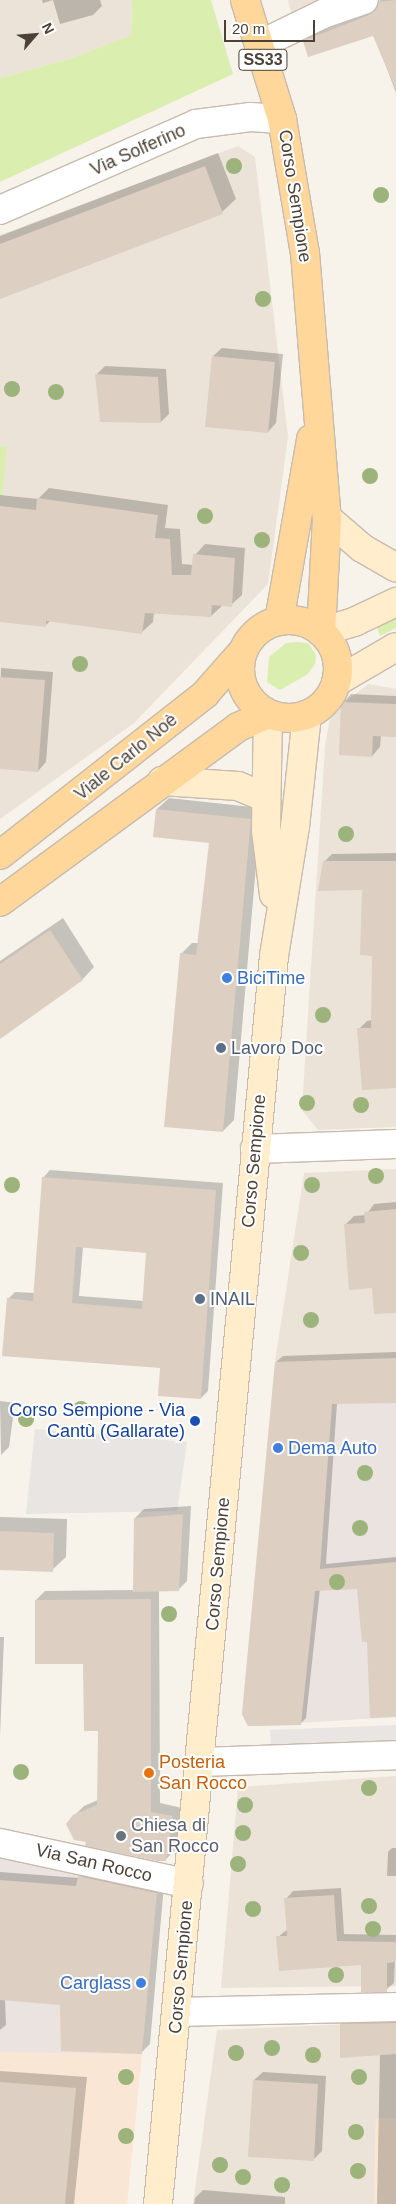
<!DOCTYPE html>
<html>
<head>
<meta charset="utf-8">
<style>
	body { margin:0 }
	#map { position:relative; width:396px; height:2204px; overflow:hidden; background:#f7f2ea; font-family:Arial,sans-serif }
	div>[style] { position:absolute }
	.residential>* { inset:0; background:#ebe3d8 }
	.commercial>* { inset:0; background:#fae6d4 }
	.industrial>* { inset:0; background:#eae3df }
	.green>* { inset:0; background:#daefaf }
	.parking>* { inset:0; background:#e8e5e2 }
	.shadow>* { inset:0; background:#0003 }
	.building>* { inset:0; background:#ddcfc1 }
	.roads { filter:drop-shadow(1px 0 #c7bbae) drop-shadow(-1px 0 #c7bbae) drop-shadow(0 1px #c7bbae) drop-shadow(0 -1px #c7bbae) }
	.street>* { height:28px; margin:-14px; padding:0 14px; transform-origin:14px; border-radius:14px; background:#fff }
	.secondary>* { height:28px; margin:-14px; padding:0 14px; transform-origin:14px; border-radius:14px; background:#ffedcc }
	.primary>* { height:28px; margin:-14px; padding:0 14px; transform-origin:14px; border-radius:14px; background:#ffd79b }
	.primary>.ring { margin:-14px; padding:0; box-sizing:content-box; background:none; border:28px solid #ffd79b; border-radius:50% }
	.trees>* { width:16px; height:16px; margin:-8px; border-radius:50%; background:#9cb47b }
	.dots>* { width:14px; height:14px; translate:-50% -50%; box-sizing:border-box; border:2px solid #fff; border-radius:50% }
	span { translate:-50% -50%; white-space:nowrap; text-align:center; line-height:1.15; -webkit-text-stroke:4px #fff; paint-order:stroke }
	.shield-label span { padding:1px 4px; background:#fff; border:1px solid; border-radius:4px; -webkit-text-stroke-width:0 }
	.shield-label { font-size:16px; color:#4c4137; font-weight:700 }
	.street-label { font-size:18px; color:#4c4137 }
	.shop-label { font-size:18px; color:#366cbe }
	.left { translate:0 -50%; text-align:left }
	.right { translate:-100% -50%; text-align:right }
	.service-label { font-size:18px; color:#4e5e75 }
	.transit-label { font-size:18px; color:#164399 }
	.food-label { font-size:18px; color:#c56008 }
	.worship-label { font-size:18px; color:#5b616d }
	.north { position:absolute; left:10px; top:10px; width:50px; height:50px; -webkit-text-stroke:4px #fff; paint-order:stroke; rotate:63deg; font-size:14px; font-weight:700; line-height:20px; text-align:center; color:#4c4137 }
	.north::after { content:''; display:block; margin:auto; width:18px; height:22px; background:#4c4137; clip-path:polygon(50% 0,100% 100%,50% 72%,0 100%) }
	.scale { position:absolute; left:224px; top:20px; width:91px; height:22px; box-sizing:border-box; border:2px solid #4c4137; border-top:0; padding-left:6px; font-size:15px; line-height:18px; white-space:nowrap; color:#4c4137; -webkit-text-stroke:4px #fff; paint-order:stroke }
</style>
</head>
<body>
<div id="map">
	<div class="residential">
		<div style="clip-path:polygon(0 0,132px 0,131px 35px,69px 59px,0 78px)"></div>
		<div style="clip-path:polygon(288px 0,346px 0,293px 18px)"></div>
		<div style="clip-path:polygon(238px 146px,255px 157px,288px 437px,268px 584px,134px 723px,0 819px,0 235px)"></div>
		<div style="clip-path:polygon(368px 684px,396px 689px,396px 1127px,318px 1130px,302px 1110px,325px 746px,331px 713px)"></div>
		<div style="clip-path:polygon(396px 1169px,396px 1358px,275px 1362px,304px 1173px)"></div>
		<div style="clip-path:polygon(396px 1776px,396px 1986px,221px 1988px,238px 1787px)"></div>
		<div style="clip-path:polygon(396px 2022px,396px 2118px,376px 2119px,374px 2204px,193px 2204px,217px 2030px)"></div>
	</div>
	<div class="commercial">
		<div style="clip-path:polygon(61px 2051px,142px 2054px,127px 2204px,0 2204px,0 2052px)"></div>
		<div style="clip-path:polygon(396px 2118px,396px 2204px,374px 2204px,376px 2119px)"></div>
	</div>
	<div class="industrial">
		<div style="clip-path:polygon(396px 1358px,396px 1717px,248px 1726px,242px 1714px,275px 1362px)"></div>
		<div style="clip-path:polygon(0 1857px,157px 1888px,142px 2054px,0 2052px)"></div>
	</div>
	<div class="green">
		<div style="clip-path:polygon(132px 0,211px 0,233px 74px,0 182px,0 78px,69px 59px,131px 35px)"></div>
		<div style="clip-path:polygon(0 446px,7px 447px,2px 497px,0 496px)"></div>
		<div style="clip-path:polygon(396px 616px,396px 628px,380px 636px,376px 625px)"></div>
		<div style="clip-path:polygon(297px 642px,308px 643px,316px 655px,315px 664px,308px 674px,280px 690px,267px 682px,269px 657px,286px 643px)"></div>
	</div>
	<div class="parking">
		<div style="clip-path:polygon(35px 1429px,187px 1442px,177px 1511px,26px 1514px)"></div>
		<div style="clip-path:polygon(396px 1725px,396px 1743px,271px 1748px,270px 1730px)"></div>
	</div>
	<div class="shadow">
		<div style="clip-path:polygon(42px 0,53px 0,43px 3px)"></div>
		<div style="clip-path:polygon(53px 0,100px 0,102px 6px,93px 15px,60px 24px)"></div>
		<div style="clip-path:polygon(380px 0,396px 0,396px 93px,374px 34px,304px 42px,313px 33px,377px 7px)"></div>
		<div style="clip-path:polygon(218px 153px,236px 199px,222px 212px,0 297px,0 236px)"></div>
		<div style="clip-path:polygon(222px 348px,283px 354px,276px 423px,268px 432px,213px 356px)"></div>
		<div style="clip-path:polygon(105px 366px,166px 369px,169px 414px,161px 422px,97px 374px)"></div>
		<div style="clip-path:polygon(49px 488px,168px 505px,165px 528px,180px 529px,182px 564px,194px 565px,195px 555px,205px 544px,245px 548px,242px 595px,231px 605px,222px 606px,211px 616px,154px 612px,153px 622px,142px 632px,51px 620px,45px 626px,0 621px,0 495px,38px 499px)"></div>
		<div style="clip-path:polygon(1px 668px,53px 672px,46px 762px,38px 771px,0 768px)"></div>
		<div style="clip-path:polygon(351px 694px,396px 696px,396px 736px,381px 735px,380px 747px,372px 756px,343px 703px)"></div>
		<div style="clip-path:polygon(169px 798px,261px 808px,234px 1120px,223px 1131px,181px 954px,192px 943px,199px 943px,210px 842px,157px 809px)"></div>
		<div style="clip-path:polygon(396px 853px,396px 1087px,359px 1029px,367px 1021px,372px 1020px,374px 954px,363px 889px,324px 862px,332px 854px)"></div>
		<div style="clip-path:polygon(63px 918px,94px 967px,82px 980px,0 1038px,0 961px)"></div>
		<div style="clip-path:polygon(evenodd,50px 1170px,223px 1183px,208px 1391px,201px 1398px,161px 1366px,8px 1299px,15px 1292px,35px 1293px,43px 1178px,50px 1170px,83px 1247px,148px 1251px,144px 1301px,79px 1296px,83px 1247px)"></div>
		<div style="clip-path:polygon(396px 1202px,396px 1311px,373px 1287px,345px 1225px,354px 1216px,366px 1215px,374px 1204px)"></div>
		<div style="clip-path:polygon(396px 1352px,396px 1402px,337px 1403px,326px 1564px,396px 1557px,396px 1716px,368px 1641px,358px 1588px,320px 1589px,306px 1718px,300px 1724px,276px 1362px,283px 1356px)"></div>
		<div style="clip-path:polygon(0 1401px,15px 1403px,9px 1447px,1px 1455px)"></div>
		<div style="clip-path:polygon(191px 1506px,187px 1581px,178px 1590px,159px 1590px,160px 1803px,182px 1808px,175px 1850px,166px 1859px,87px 1841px,74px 1816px,84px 1806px,98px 1800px,99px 1729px,84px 1663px,36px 1600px,45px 1591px,134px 1590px,135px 1518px,144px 1509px)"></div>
		<div style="clip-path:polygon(0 1517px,67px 1519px,66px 1557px,52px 1570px,0 1568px)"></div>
		<div style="clip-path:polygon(0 1637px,4px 1637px,0 1737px)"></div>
		<div style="clip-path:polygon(392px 1848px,396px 1848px,396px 1876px,387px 1876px,388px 1852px)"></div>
		<div style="clip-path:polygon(88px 1868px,164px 1885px,150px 2044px,142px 2052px,61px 2004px,5px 1999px,6px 2025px,0 2030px,0 1872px,79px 1878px)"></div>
		<div style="clip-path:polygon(341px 1888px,344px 1934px,396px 1935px,394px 1983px,386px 1990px,362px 1964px,278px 1937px,288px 1929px,286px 1899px,293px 1891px)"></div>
		<div style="clip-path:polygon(396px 2015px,396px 2204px,377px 2204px,380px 2054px,342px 2024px,350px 2016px)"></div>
		<div style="clip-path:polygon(0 2071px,87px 2077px,74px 2204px,0 2204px)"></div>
		<div style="clip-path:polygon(263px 2072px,326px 2076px,322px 2151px,313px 2160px,254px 2080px)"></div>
		<div style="clip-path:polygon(203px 2190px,285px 2197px,285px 2204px,194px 2204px,195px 2198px)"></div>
	</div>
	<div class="building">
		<div style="clip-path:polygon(396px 0,396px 90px,373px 36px,308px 57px,303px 41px,369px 15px,379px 2px)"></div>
		<div style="clip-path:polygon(205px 166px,223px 214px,0 299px,0 244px)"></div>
		<div style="clip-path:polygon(212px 356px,275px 362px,268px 433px,205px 427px)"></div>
		<div style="clip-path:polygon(95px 374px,158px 377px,161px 423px,100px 422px)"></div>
		<div style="clip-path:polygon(37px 498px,158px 515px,155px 538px,170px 539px,172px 575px,191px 575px,193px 554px,235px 558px,232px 607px,212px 605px,211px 617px,145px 613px,142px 634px,46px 621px,46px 627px,0 622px,0 506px,36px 510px)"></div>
		<div style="clip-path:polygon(0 677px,45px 680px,38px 772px,0 769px)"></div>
		<div style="clip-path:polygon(341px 702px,396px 704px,396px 737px,373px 736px,372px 757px,339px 755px)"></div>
		<div style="clip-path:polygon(156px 809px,251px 819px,223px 1132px,164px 1127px,180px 953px,196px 955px,209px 843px,153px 837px)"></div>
		<div style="clip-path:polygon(323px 861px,396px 861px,396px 1088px,362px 1090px,357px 1028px,371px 1028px,372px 956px,360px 955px,362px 890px,318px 891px)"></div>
		<div style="clip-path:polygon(50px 930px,83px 980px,0 1039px,0 964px)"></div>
		<div style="clip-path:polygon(evenodd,42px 1177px,216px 1190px,201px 1399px,158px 1396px,160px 1368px,2px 1356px,7px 1298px,33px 1301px,42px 1177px,76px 1247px,146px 1253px,142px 1309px,72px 1303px,76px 1247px)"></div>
		<div style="clip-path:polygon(396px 1209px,396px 1313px,374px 1314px,372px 1288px,349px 1290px,344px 1224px,365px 1223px,364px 1212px)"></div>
		<div style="clip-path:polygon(396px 1358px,396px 1403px,332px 1404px,320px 1569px,396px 1562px,396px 1717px,370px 1718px,367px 1642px,362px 1642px,357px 1589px,315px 1591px,301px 1725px,248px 1726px,242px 1714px,275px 1362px)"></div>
		<div style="clip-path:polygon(183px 1514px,179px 1591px,133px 1592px,134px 1518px)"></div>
		<div style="clip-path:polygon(0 1531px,54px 1533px,53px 1572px,0 1570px)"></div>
		<div style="clip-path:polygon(151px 1599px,151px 1812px,173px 1816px,166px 1861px,158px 1861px,85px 1846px,86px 1842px,74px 1840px,66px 1824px,73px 1815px,97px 1805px,98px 1731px,84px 1731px,83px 1664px,35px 1664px,35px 1600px)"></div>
		<div style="clip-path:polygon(78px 1876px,157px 1893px,142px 2054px,61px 2051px,60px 2005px,0 2000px,0 1880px,76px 1886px)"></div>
		<div style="clip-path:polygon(334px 1895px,337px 1941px,396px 1942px,396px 1962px,387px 1963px,387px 1992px,361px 1992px,361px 1965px,279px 1971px,276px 1936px,287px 1936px,284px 1898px)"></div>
		<div style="clip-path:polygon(396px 2023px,396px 2054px,340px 2058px,340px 2024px)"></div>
		<div style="clip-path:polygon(253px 2080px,318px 2084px,314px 2161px,248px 2157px)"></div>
		<div style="clip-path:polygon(0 2082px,76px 2088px,65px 2204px,0 2204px)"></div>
	</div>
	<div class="roads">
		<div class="street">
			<div style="left:259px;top:45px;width:71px;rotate:-25.8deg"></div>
			<div style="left:323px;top:14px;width:43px;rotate:-18.9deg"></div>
			<div style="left:0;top:210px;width:214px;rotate:-23.7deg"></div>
			<div style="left:196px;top:124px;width:55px;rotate:-7.3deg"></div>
			<div style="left:251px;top:117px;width:31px;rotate:4deg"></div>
			<div style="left:255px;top:1149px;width:141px;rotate:-2deg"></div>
			<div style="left:200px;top:1762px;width:196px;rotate:-2deg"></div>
			<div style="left:0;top:1843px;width:193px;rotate:12.2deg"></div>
			<div style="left:177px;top:2012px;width:219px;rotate:-1.3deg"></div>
		</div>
		<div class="secondary">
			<div style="left:327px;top:518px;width:46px;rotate:40.6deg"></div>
			<div style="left:362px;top:548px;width:39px;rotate:30deg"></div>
			<div style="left:321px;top:632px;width:34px;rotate:-17deg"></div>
			<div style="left:354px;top:622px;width:47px;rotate:-25.5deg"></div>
			<div style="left:336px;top:682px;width:69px;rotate:-30.3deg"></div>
			<div style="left:268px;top:714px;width:116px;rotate:91deg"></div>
			<div style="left:266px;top:830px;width:65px;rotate:83deg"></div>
			<div style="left:162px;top:781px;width:76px;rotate:3.8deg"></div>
			<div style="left:238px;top:786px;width:30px;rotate:23deg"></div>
			<div style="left:158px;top:2204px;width:1253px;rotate:-84.69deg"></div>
			<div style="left:274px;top:956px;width:131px;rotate:-80.8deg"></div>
			<div style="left:295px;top:827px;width:113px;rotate:-83.9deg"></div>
		</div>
		<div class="primary">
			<div style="left:245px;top:0;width:125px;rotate:72.7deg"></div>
			<div style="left:282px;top:119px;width:136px;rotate:80.3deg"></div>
			<div style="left:305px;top:253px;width:266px;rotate:85.3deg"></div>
			<div style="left:327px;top:518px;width:114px;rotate:93deg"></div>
			<div class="ring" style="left:240px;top:620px;width:70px;height:70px"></div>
			<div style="left:279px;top:621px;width:185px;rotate:-80deg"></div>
			<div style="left:0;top:855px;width:261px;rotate:-38.1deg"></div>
			<div style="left:205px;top:694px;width:57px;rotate:-48.5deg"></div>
			<div style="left:0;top:902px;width:295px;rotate:-36.3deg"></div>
			<div style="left:238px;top:727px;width:33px;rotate:-23deg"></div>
		</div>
	</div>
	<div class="trees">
		<div style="left:234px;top:166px"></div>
		<div style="left:381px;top:195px"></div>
		<div style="left:263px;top:299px"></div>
		<div style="left:12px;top:389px"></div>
		<div style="left:56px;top:392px"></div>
		<div style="left:370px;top:476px"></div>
		<div style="left:205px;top:516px"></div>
		<div style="left:262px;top:540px"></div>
		<div style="left:80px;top:664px"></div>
		<div style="left:346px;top:834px"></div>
		<div style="left:323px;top:1015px"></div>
		<div style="left:307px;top:1103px"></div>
		<div style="left:361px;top:1105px"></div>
		<div style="left:376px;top:1176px"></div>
		<div style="left:12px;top:1185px"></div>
		<div style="left:312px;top:1185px"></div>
		<div style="left:301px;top:1253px"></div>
		<div style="left:311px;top:1320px"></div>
		<div style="left:81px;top:1409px"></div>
		<div style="left:26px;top:1419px"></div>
		<div style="left:365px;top:1473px"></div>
		<div style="left:360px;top:1528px"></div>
		<div style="left:337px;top:1582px"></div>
		<div style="left:169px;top:1614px"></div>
		<div style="left:21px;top:1772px"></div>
		<div style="left:369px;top:1788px"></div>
		<div style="left:245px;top:1805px"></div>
		<div style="left:243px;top:1833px"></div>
		<div style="left:238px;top:1864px"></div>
		<div style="left:369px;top:1906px"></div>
		<div style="left:253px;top:1909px"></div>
		<div style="left:373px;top:1929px"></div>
		<div style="left:336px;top:1975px"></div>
		<div style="left:272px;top:2048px"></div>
		<div style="left:236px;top:2053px"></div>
		<div style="left:313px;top:2055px"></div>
		<div style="left:126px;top:2077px"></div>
		<div style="left:359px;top:2077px"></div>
		<div style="left:356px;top:2132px"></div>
		<div style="left:126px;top:2136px"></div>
		<div style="left:220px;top:2165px"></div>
		<div style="left:358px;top:2171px"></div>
		<div style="left:243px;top:2177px"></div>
		<div style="left:282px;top:2185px"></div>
	</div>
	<div class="dots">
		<div style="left:227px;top:978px;background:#3f7fe0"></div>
		<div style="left:221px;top:1048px;background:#5c6f8a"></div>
		<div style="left:200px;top:1299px;background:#5c6f8a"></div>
		<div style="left:195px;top:1421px;background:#1a4fb4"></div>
		<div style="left:278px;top:1448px;background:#3f7fe0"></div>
		<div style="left:149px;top:1773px;background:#e8710a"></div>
		<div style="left:121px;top:1836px;background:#6b7280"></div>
		<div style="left:141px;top:1983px;background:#3f7fe0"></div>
	</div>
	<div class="shield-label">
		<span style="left:263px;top:60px">SS33</span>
	</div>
	<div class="street-label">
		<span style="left:138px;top:150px;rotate:-24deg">Via Solferino</span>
		<span style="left:295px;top:196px;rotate:81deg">Corso Sempione</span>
		<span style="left:126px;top:757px;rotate:-39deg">Viale Carlo Noè</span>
		<span style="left:254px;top:1161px;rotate:-85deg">Corso Sempione</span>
		<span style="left:218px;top:1564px;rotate:-85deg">Corso Sempione</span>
		<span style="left:94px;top:1863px;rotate:13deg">Via San Rocco</span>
		<span style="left:181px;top:1967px;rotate:-85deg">Corso Sempione</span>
	</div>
	<div class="shop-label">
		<span class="left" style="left:237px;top:978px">BiciTime</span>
		<span class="left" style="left:288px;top:1448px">Dema Auto</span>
		<span class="right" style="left:131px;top:1983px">Carglass</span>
	</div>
	<div class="service-label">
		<span class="left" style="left:231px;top:1048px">Lavoro Doc</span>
		<span class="left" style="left:210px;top:1299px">INAIL</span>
	</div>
	<div class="transit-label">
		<span class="right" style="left:185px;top:1421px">Corso Sempione - Via<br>Cantù (Gallarate)</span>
	</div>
	<div class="food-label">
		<span class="left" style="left:159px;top:1773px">Posteria<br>San Rocco</span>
	</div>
	<div class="worship-label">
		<span class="left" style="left:131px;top:1836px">Chiesa di<br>San Rocco</span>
	</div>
	<div class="north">N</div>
	<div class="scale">20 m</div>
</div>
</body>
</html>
